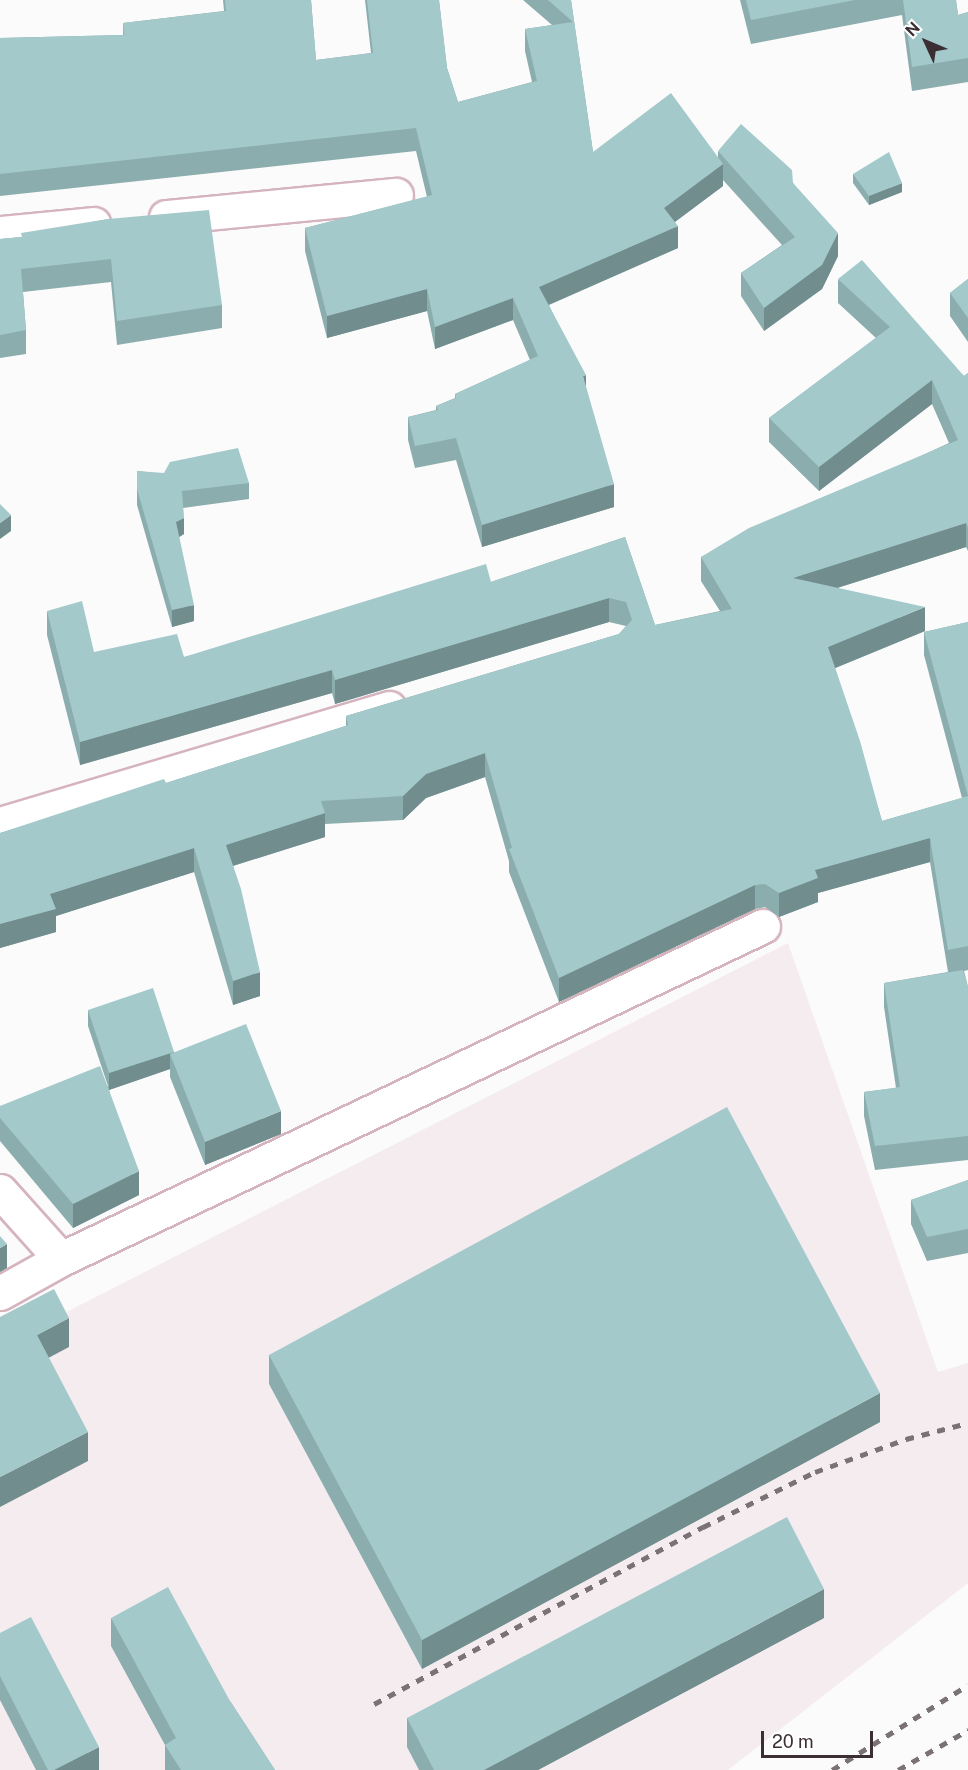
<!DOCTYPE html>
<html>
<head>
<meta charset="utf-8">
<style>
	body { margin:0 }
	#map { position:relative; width:968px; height:1770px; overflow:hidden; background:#fbfbfb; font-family:"Public Sans",sans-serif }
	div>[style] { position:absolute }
	.built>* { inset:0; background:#f5ecef }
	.roads { filter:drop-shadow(2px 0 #d5b4be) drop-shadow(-2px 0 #d5b4be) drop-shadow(0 2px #d5b4be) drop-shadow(0 -2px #d5b4be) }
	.minor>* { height:33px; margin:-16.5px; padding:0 16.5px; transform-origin:16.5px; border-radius:16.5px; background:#fff }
	.rail>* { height:4.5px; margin-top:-2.25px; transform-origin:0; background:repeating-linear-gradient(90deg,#7b7275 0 8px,transparent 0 16px) }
	.wall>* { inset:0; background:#8cadae }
	.shaded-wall>* { inset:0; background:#728d8d }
	.building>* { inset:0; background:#a3c9ca }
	span { translate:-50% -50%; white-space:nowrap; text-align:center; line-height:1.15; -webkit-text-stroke:6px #fff; paint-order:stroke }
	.north { position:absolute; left:896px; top:12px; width:60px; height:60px; -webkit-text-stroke:4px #fff; paint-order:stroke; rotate:314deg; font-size:16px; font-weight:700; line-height:24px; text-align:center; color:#3c2f33 }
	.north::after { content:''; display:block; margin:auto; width:21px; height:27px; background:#3c2f33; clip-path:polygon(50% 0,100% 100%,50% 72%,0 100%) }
	.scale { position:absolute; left:761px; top:1731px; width:112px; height:27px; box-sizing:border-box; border:3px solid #3c2f33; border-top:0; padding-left:8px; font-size:18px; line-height:21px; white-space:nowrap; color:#3c2f33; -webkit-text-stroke:4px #fff; paint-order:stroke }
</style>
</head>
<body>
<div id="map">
	<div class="built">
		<div style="clip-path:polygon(788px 943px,938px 1372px,968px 1363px,968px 1583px,728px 1770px,0 1770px,0 1346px)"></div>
	</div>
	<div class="roads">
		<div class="minor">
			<div style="left:166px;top:217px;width:231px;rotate:-5.5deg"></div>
			<div style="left:0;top:233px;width:94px;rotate:-5.5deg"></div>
			<div style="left:0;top:824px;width:406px;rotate:-16.6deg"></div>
			<div style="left:0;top:1191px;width:91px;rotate:48.1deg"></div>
			<div style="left:61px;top:1259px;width:70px;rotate:150.9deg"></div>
			<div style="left:61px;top:1259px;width:777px;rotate:-25.38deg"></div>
		</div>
	</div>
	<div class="rail">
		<div style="left:374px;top:1704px;width:374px;rotate:-28.3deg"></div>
		<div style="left:703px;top:1527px;width:125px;rotate:-26.2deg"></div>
		<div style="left:815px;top:1472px;width:97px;rotate:-19.9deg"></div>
		<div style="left:906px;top:1439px;width:64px;rotate:-14.5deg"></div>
		<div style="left:832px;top:1770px;width:160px;rotate:-32deg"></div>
		<div style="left:898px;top:1770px;width:81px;rotate:-29.7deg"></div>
	</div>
	<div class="wall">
		<div style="clip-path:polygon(223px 0,311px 0,316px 60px,371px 53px,365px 0,439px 0,447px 68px,458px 102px,532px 82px,525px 51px,525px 29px,552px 25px,523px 0,571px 0,593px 152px,718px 157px,718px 151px,793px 183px,838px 256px,822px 289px,764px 331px,741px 296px,741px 273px,782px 245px,723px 180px,723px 186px,675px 222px,678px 248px,549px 305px,586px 388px,614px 507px,482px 547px,456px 460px,415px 468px,408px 440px,408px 417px,436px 410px,436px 406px,455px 398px,455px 394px,530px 360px,513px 320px,435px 349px,427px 311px,327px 338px,305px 251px,305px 228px,427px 197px,416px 151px,0 196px,0 38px,123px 35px,123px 23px,224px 11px)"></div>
		<div style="clip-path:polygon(740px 0,956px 0,958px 15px,968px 12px,968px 82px,912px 91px,902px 15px,751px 44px)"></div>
		<div style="clip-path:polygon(853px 174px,902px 192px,869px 205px,853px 183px)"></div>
		<div style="clip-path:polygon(108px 219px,222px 305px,222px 328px,117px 345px,111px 282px,23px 292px,26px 330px,26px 354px,0 358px,0 239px,21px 237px)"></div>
		<div style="clip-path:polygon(838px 279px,964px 376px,968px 373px,968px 551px,966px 547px,837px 588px,925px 631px,835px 668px,882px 821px,962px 798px,924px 655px,924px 632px,968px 622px,968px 970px,964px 971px,968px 987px,968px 1160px,875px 1170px,864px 1116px,864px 1092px,896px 1088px,884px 1007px,884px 983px,948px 972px,930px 862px,818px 893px,818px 902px,779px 917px,765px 907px,755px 909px,559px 1002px,509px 872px,509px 861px,485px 777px,426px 798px,403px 820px,325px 824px,325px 837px,233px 866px,260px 996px,233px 1005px,194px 872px,56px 916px,56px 932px,0 948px,0 833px,166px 783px,346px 726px,346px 716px,619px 634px,626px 626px,609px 622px,335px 704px,332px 693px,80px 765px,47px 635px,47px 611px,94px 652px,184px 657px,491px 582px,625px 537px,655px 625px,720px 611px,701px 581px,701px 557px,949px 443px,932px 404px,819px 491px,769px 442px,769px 418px,876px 338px,838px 303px)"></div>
		<div style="clip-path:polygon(968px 279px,968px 342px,950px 316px,950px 293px)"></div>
		<div style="clip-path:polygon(137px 471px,249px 483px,249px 499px,183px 508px,184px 534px,179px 537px,194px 621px,172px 627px,137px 505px)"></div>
		<div style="clip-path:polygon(88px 1010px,174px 1052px,281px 1134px,205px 1165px,170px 1077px,170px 1069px,109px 1090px,139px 1195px,73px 1228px,0 1141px,0 1106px,108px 1086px,88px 1026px)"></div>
		<div style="clip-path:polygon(968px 1180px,968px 1253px,927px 1261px,911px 1224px,911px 1200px)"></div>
		<div style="clip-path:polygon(269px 1355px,880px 1422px,422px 1669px,269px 1384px)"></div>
		<div style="clip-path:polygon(111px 1618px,230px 1701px,275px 1770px,165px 1770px,165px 1745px,111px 1646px)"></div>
		<div style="clip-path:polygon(824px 1618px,538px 1770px,419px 1770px,407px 1747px,407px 1718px)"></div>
		<div style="clip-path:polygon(0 1633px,99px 1770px,36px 1770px,0 1700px)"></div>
	</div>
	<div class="shaded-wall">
		<div style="clip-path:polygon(723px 164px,723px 186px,664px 230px,664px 208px)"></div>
		<div style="clip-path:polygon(902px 183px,902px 192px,869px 205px,869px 196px)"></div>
		<div style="clip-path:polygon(678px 226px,678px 248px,539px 309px,539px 287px)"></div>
		<div style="clip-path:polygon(838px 233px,838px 256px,822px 289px,764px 331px,764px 308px)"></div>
		<div style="clip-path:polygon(427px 289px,427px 311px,327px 338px,327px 316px)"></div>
		<div style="clip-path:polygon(513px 298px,513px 320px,435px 349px,435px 327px)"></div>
		<div style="clip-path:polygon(586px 375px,586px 397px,583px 376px)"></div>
		<div style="clip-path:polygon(932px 380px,932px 404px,819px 491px,819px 467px)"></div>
		<div style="clip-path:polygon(614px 484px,614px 507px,482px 547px,482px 525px)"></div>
		<div style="clip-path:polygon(11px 515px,11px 531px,0 539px,0 523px)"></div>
		<div style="clip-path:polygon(184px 518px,184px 534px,176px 539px,176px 522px)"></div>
		<div style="clip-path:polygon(966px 523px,966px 547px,793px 602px,793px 578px)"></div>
		<div style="clip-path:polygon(609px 598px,609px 622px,335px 704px,335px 680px)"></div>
		<div style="clip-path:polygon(194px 605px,194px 621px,172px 627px,172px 610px)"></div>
		<div style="clip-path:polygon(925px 607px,925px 631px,828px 671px,828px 647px)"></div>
		<div style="clip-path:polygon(332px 670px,332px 693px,80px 765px,80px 742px)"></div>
		<div style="clip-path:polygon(485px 753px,485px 777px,426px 798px,403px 820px,403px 796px,426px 774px)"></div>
		<div style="clip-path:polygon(325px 813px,325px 837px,226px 868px,226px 845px)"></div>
		<div style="clip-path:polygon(930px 838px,930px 862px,818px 893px,818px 902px,779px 917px,779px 893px,815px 870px)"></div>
		<div style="clip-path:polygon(194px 848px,194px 872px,56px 916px,56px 932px,0 948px,0 924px,50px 894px)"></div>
		<div style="clip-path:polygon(755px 885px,755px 909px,559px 1002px,559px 978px)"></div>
		<div style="clip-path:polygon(260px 972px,260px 996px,233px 1005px,233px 981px)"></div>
		<div style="clip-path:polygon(174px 1052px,170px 1054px,170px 1069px,109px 1090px,109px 1073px)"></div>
		<div style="clip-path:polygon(281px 1111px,281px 1134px,205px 1165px,205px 1142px)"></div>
		<div style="clip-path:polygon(139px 1171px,139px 1195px,73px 1228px,73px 1204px)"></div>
		<div style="clip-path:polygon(7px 1244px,7px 1268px,0 1272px,0 1248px)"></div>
		<div style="clip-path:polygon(69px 1318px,69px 1347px,37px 1364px,37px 1335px)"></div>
		<div style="clip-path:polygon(880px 1393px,880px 1422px,422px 1669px,422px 1640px)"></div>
		<div style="clip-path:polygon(88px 1432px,88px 1461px,0 1507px,0 1477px)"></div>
		<div style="clip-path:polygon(824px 1589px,824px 1618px,538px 1770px,484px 1770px)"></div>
		<div style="clip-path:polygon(99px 1747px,99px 1770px,54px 1770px)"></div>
	</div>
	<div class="building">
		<div style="clip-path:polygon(225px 0,311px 0,316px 60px,373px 53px,367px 0,439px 0,447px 68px,458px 102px,537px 81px,525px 29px,573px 22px,548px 0,571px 0,593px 152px,671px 93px,723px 164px,664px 208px,678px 226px,539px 287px,586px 375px,583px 376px,614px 484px,482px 525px,456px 438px,415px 446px,408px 417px,438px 410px,436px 406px,456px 398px,455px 394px,538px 356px,513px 298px,435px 327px,427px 289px,327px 316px,305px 228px,432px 195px,416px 128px,0 174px,0 38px,124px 35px,123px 23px,226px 11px)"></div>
		<div style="clip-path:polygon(746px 0,855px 0,751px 20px)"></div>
		<div style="clip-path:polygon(903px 0,956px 0,958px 15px,968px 12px,968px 58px,912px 67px)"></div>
		<div style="clip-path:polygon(741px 124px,792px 170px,793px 183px,838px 233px,822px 265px,764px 308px,741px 273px,795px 237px,718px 151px)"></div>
		<div style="clip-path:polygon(889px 152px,902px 183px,869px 196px,853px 174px)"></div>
		<div style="clip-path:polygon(209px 210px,222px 305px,117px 321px,111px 259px,21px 269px,26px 330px,0 335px,0 239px,22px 237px,21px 233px,108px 219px)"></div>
		<div style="clip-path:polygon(862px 260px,964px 376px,968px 373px,968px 527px,966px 523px,793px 578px,925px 607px,828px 647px,860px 741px,882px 821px,968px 796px,924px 632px,968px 622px,968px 946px,948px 950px,930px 838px,815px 870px,818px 878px,779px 893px,765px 884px,755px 885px,559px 978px,509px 849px,512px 848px,485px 753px,426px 774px,403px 796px,321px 801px,325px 813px,226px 845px,241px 889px,260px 972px,233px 981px,194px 848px,50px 894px,56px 909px,0 924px,0 833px,164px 779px,166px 783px,348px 725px,346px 716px,619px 634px,632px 620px,626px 602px,609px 598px,335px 680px,332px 670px,80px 742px,47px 611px,82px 601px,94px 652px,177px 634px,184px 657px,486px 564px,491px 582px,625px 537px,655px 625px,732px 609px,701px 557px,749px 528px,958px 440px,932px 380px,819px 467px,769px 418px,890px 327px,838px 279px)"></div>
		<div style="clip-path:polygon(968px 279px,968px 318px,950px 293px)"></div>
		<div style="clip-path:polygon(238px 448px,249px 483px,182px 491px,184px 518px,176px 522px,194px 605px,172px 610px,137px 489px,137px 471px,164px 473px,170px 462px)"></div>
		<div style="clip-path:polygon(0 504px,11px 515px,0 523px)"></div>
		<div style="clip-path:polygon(963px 970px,968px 987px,968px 1136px,875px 1146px,864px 1092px,900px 1087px,884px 983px)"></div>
		<div style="clip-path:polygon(153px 988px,174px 1052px,109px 1073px,88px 1010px)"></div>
		<div style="clip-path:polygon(246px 1024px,281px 1111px,205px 1142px,170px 1054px)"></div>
		<div style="clip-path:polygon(100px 1066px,139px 1171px,73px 1204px,0 1118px,0 1106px)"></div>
		<div style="clip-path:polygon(727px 1107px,880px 1393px,422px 1640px,269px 1355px)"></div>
		<div style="clip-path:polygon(968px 1180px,968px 1229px,927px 1237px,911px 1200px)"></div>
		<div style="clip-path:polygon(0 1236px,7px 1244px,0 1248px)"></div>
		<div style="clip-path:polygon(54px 1289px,69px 1318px,37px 1335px,88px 1432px,0 1477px,0 1317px)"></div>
		<div style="clip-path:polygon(787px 1517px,824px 1589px,484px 1770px,434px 1770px,407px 1718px)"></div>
		<div style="clip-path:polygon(168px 1587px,230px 1701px,275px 1770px,181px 1770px,165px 1745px,176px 1738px,111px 1618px)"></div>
		<div style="clip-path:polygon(31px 1617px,99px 1747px,54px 1770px,48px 1770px,0 1676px,0 1633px)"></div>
	</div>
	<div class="north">N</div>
	<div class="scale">20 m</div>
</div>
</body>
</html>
